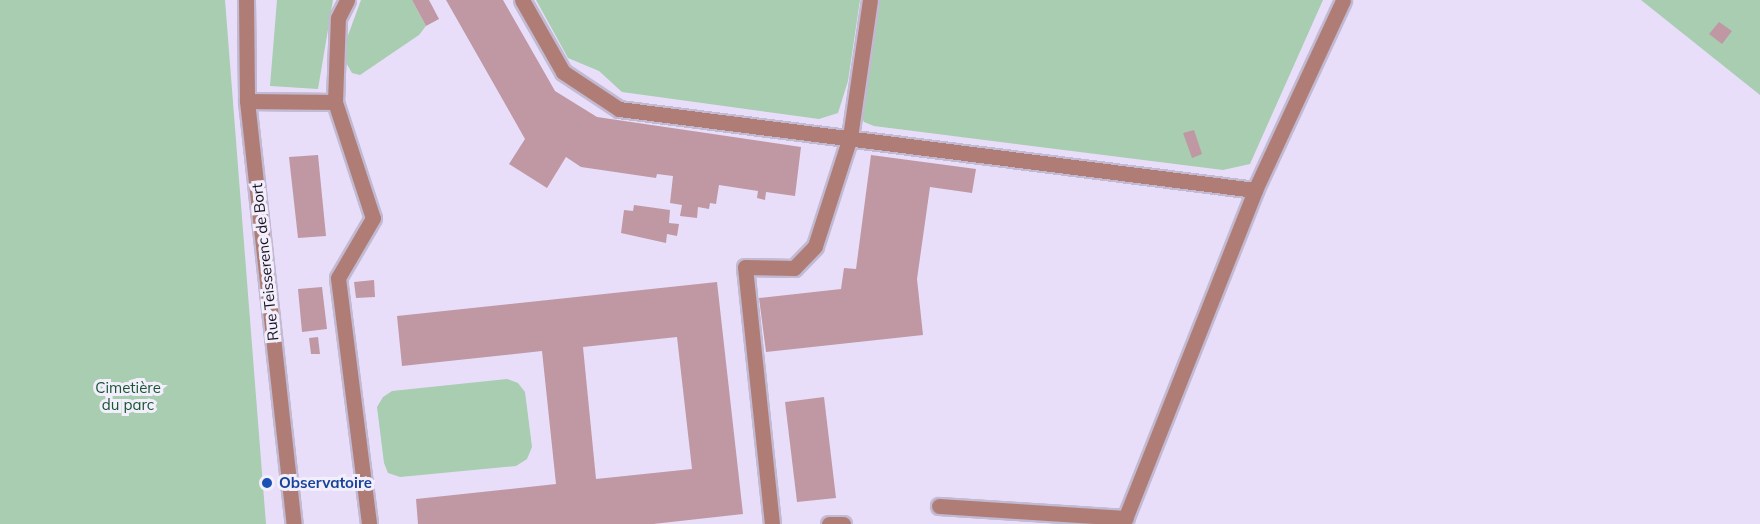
<!DOCTYPE html>
<html>
<head>
<meta charset="utf-8">
<style>
	body { margin:0 }
	#map { position:relative; width:1760px; height:524px; overflow:hidden; background:#e8defa; font-family:Mulish,sans-serif }
	div>[style] { position:absolute }
	.green>* { inset:0; background:#a8cdb1 }
	.building>* { inset:0; background:#bf98a4 }
	.roads { filter:drop-shadow(2px 0 #c2b9d2) drop-shadow(-2px 0 #c2b9d2) drop-shadow(0 2px #c2b9d2) drop-shadow(0 -2px #c2b9d2) }
	.service>* { height:15px; margin:-7.5px; padding:0 7.5px; transform-origin:7.5px; border-radius:7.5px; background:#af7d76 }
	.tertiary>* { height:15px; margin:-7.5px; padding:0 7.5px; transform-origin:7.5px; border-radius:7.5px; background:#af7d76 }
	.dots>* { width:16px; height:16px; translate:-50% -50%; box-sizing:border-box; border:3px solid #f3eefc; border-radius:50% }
	span { translate:-50% -50%; white-space:nowrap; text-align:center; line-height:1.15; -webkit-text-stroke:6px #f3eefc; paint-order:stroke }
	.street-label { font-size:15px; color:#16111d }
	.park-label { font-size:15px; color:#185530 }
	.transit-label { font-size:15px; color:#164399; font-weight:700 }
	.left { translate:0 -50%; text-align:left }
</style>
</head>
<body>
<div id="map">
	<div class="green">
		<div style="clip-path:polygon(0 0,225px 0,266px 524px,0 524px)"></div>
		<div style="clip-path:polygon(277px 0,333px 0,318px 89px,270px 86px)"></div>
		<div style="clip-path:polygon(361px 0,412px 0,426px 26px,419px 35px,360px 75px,352px 73px,345px 61px,347px 38px)"></div>
		<div style="clip-path:polygon(536px 0,860px 0,848px 81px,838px 113px,819px 119px,622px 92px,599px 71px,568px 58px)"></div>
		<div style="clip-path:polygon(874px 0,1323px 0,1250px 164px,1223px 170px,874px 126px,864px 122px,857px 108px)"></div>
		<div style="clip-path:polygon(1641px 0,1760px 0,1760px 95px)"></div>
		<div style="clip-path:polygon(507px 379px,518px 383px,525px 392px,532px 447px,527px 459px,516px 466px,400px 477px,388px 473px,384px 463px,377px 407px,383px 397px,392px 391px)"></div>
	</div>
	<div class="building">
		<div style="clip-path:polygon(412px 0,429px 0,439px 19px,426px 26px)"></div>
		<div style="clip-path:polygon(446px 0,503px 0,555px 91px,597px 117px,801px 147px,795px 196px,766px 192px,765px 200px,757px 198px,758px 191px,719px 185px,716px 204px,710px 203px,709px 209px,698px 207px,697px 218px,680px 216px,682px 205px,670px 203px,673px 176px,657px 174px,656px 178px,581px 167px,566px 157px,547px 188px,509px 164px,525px 139px)"></div>
		<div style="clip-path:polygon(1719px 22px,1732px 31px,1722px 44px,1709px 34px)"></div>
		<div style="clip-path:polygon(1194px 130px,1202px 154px,1192px 158px,1183px 133px)"></div>
		<div style="clip-path:polygon(318px 155px,326px 236px,298px 238px,289px 157px)"></div>
		<div style="clip-path:polygon(871px 155px,976px 169px,972px 193px,930px 187px,917px 279px,923px 335px,766px 352px,759px 298px,841px 289px,844px 268px,856px 269px)"></div>
		<div style="clip-path:polygon(634px 205px,670px 210px,669px 223px,679px 224px,677px 236px,667px 234px,666px 243px,621px 233px,624px 210px,633px 211px)"></div>
		<div style="clip-path:polygon(374px 280px,375px 297px,356px 298px,354px 282px)"></div>
		<div style="clip-path:polygon(evenodd,717px 282px,743px 514px,653px 524px,418px 524px,416px 499px,556px 484px,542px 351px,402px 366px,397px 316px,717px 282px,677px 337px,692px 469px,596px 479px,583px 347px,677px 337px)"></div>
		<div style="clip-path:polygon(322px 287px,327px 329px,302px 332px,298px 289px)"></div>
		<div style="clip-path:polygon(318px 337px,320px 354px,311px 354px,309px 338px)"></div>
		<div style="clip-path:polygon(824px 397px,836px 498px,797px 502px,785px 402px)"></div>
	</div>
	<div class="roads">
		<div class="service">
			<div style="left:522px;top:0;width:83px;rotate:60.3deg"></div>
			<div style="left:563px;top:72px;width:67px;rotate:33.5deg"></div>
			<div style="left:619px;top:109px;width:641px;rotate:7.26deg"></div>
			<div style="left:1255px;top:190px;width:209px;rotate:-65.1deg"></div>
			<div style="left:247px;top:101px;width:88px;rotate:0.7deg"></div>
			<div style="left:335px;top:102px;width:84px;rotate:-88deg"></div>
			<div style="left:338px;top:18px;width:20px;rotate:-63deg"></div>
			<div style="left:335px;top:102px;width:122px;rotate:71.9deg"></div>
			<div style="left:373px;top:218px;width:69px;rotate:120.3deg"></div>
			<div style="left:338px;top:278px;width:248px;rotate:82.8deg"></div>
			<div style="left:939px;top:506px;width:187px;rotate:3.7deg"></div>
			<div style="left:772px;top:524px;width:258px;rotate:-96deg"></div>
			<div style="left:745px;top:267px;width:49px;rotate:1.2deg"></div>
			<div style="left:794px;top:268px;width:30px;rotate:-46deg"></div>
			<div style="left:815px;top:246px;width:114px;rotate:-72.2deg"></div>
			<div style="left:850px;top:137px;width:138px;rotate:-81.7deg"></div>
			<div style="left:829px;top:524px;width:14px"></div>
			<div style="left:1123px;top:524px;width:359px;rotate:-68.4deg"></div>
		</div>
		<div class="tertiary">
			<div style="left:246px;top:0;width:101px;rotate:89.4deg"></div>
			<div style="left:247px;top:101px;width:426px;rotate:83.7deg"></div>
		</div>
	</div>
	<div class="dots">
		<div style="left:267px;top:483px;background:#1a4fb4"></div>
	</div>
	<div class="street-label">
		<span style="left:265px;top:262px;rotate:-96deg">Rue Teisserenc de Bort</span>
	</div>
	<div class="park-label">
		<span style="left:128px;top:396px">Cimetière<br>du parc</span>
	</div>
	<div class="transit-label">
		<span class="left" style="left:279px;top:483px">Observatoire</span>
	</div>
</div>
</body>
</html>
